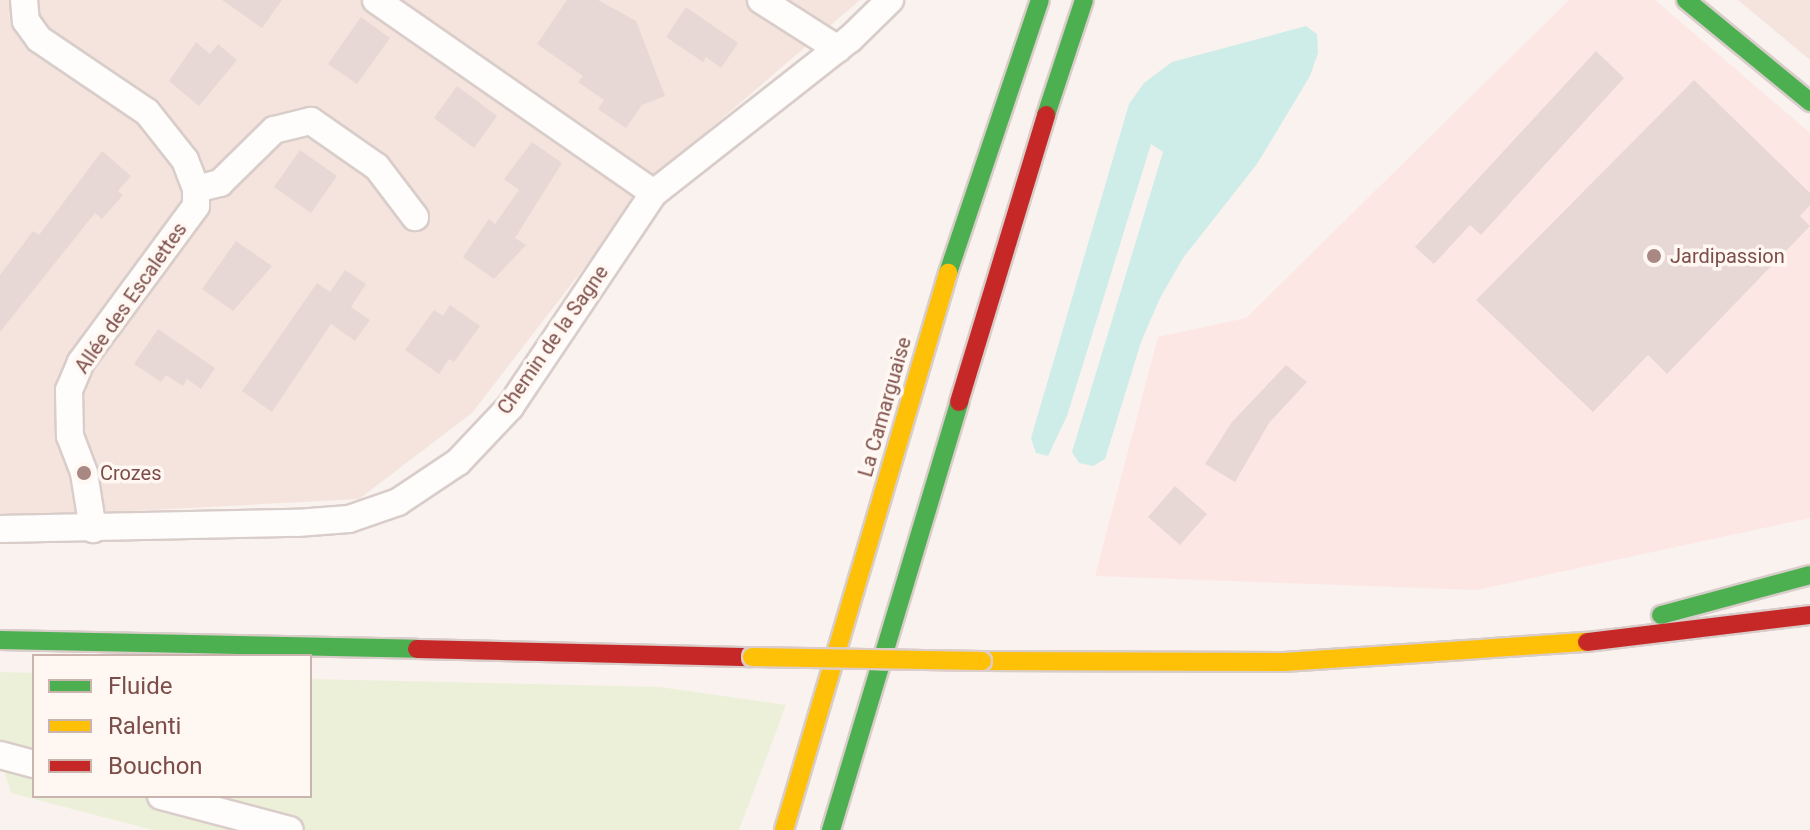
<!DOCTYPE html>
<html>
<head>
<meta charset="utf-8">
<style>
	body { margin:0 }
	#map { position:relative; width:1810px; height:830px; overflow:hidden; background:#faf2ee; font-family:Roboto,sans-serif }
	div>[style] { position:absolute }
	.residential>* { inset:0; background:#f4e4dd }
	.commercial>* { inset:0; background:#fde7e5 }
	.green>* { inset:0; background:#ecf0d8 }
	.water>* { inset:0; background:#ceede8 }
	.building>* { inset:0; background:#e7d8d5 }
	.roads { filter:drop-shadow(2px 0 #d9cdca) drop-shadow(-2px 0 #d9cdca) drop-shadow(0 2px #d9cdca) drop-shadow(0 -2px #d9cdca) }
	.street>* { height:26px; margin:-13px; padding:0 13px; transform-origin:13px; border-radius:13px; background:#fefdfc }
	.fast>* { height:18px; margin:-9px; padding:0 9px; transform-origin:9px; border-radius:9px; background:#4caf50 }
	.slow>* { height:18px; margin:-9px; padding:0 9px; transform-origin:9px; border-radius:9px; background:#ffc107 }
	.jam>* { height:18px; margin:-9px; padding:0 9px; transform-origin:9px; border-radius:9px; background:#c62828 }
	.bridges { filter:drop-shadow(2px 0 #dccdca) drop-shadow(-2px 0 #dccdca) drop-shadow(0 2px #dccdca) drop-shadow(0 -2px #dccdca) }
	.slow-bridge>* { height:18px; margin:-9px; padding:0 9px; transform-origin:9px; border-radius:9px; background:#ffc107 }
	.dots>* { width:22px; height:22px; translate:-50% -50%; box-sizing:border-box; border:4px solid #fff7f2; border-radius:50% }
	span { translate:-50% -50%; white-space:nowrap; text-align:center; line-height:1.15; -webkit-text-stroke:7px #fff7f2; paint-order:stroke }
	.poi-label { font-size:20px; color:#7d4e49 }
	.left { translate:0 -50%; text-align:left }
	.street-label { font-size:20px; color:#7d4e49 }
	.legend { position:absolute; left:32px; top:654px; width:280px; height:144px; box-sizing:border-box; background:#fff7f2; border:2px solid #cbb3ae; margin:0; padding:10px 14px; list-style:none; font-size:24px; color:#7d4e49 }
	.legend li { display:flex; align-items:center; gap:16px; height:40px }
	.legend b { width:40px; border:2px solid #cbb3ae }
</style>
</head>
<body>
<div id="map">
	<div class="residential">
		<div style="clip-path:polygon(0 0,860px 0,654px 177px,472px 413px,359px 499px,0 518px)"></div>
		<div style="clip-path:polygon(1738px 0,1810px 0,1810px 60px)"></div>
	</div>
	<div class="commercial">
		<div style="clip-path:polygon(1569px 0,1655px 0,1810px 133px,1810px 518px,1477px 590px,1095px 576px,1158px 337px,1246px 318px)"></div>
	</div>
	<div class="green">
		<div style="clip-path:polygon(0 672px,34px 673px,34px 796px,310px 796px,310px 679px,660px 687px,786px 705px,739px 830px,153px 830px,11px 793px,0 758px)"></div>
	</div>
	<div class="water">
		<div style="clip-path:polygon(1306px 26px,1317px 34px,1318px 53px,1310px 76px,1257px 164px,1183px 258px,1160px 298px,1141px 342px,1105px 459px,1093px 466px,1079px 463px,1072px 452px,1163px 152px,1151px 144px,1067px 416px,1048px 456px,1036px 453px,1031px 438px,1129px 104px,1144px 83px,1172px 62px)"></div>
	</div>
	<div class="building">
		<div style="clip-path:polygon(222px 0,282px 0,262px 28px)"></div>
		<div style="clip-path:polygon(567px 0,598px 0,636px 21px,665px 96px,642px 105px,626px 128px,598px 109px,604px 100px,578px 82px,583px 76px,537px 44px)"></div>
		<div style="clip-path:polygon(686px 7px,738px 43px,721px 68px,706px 57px,703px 62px,666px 37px)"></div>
		<div style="clip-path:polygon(361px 17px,390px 38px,357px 84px,328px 64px)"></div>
		<div style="clip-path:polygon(196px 42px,210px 54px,218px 44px,237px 60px,199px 106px,169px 81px)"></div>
		<div style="clip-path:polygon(1596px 51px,1624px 78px,1481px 235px,1470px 225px,1434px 264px,1415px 247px)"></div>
		<div style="clip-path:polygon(1694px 80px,1810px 193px,1810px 205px,1800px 216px,1810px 226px,1667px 374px,1648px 355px,1593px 412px,1476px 300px)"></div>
		<div style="clip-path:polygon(457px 86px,497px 116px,474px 148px,434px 118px)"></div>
		<div style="clip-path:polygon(532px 142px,562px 163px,515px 238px,526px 245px,494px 279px,463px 257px,489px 219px,495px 224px,519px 190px,504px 179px)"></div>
		<div style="clip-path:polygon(300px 150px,337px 176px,311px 213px,274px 187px)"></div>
		<div style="clip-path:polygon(102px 151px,131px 176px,118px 191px,123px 195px,102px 219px,95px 213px,0 332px,0 275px,33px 231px,39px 235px)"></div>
		<div style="clip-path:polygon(236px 241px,272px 266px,233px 311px,202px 289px)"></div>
		<div style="clip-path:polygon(345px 270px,366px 284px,351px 307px,370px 320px,355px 341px,331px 324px,272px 412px,242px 391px,317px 283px,330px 292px)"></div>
		<div style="clip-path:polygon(450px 305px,480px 326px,454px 362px,449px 359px,439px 374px,405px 350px,434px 310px,443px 316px)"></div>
		<div style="clip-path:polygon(158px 329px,215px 368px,201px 389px,187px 379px,183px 386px,166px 375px,161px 382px,134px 364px)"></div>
		<div style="clip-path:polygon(1286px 365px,1307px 382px,1269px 423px,1235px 482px,1205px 464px,1232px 422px)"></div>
		<div style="clip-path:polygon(1175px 486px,1207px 514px,1180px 545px,1148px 517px)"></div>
	</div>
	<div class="roads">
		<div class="street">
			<div style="left:24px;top:0;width:21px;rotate:85deg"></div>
			<div style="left:26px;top:21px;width:22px;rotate:54deg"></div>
			<div style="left:39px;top:39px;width:130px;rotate:34.1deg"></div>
			<div style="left:147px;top:112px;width:61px;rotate:51.6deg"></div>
			<div style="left:185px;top:160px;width:31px;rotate:69deg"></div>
			<div style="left:196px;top:189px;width:17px;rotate:90deg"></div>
			<div style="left:196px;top:206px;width:194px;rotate:126.4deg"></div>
			<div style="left:81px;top:362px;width:30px;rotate:113deg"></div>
			<div style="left:69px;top:390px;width:46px;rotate:88.8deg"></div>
			<div style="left:70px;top:436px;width:40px;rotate:69deg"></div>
			<div style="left:84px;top:473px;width:57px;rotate:80.9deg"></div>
			<div style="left:376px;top:0;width:338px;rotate:34.8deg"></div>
			<div style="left:761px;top:0;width:91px;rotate:32.5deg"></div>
			<div style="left:196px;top:189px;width:25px;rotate:-14deg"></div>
			<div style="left:220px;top:183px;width:76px;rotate:-44.5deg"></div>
			<div style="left:274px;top:130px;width:38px;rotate:-14deg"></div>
			<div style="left:311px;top:121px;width:80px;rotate:34.9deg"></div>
			<div style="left:377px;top:167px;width:63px;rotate:52.8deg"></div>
			<div style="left:0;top:529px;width:297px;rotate:-1.2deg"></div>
			<div style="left:297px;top:523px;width:52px;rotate:-4.4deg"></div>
			<div style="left:349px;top:519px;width:52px;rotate:-19.1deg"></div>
			<div style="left:398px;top:502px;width:72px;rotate:-33.7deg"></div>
			<div style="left:458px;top:462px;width:76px;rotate:-46.6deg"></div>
			<div style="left:510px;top:407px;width:258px;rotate:-56.1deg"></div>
			<div style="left:654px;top:193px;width:249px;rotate:-38.2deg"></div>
			<div style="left:850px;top:39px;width:56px;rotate:-44.3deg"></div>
			<div style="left:0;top:755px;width:35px;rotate:15deg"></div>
			<div style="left:161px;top:796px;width:133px;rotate:14.8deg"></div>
		</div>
		<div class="fast">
			<div style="left:1686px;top:0;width:161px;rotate:39.4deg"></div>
			<div style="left:1046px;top:115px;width:121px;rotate:-71.7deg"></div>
			<div style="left:948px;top:273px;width:288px;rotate:-71.4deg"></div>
			<div style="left:1661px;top:615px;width:154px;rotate:-15deg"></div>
			<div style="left:0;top:640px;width:417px;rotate:1.2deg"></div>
			<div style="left:831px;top:830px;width:447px;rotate:-73.3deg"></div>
		</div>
		<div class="slow">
			<div style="left:982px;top:661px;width:302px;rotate:0.2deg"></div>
			<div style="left:1284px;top:662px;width:304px;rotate:-3.8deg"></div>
			<div style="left:784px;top:830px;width:581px;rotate:-73.59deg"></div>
		</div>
		<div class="jam">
			<div style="left:959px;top:402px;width:300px;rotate:-73.1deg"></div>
			<div style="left:1587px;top:642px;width:225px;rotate:-6.9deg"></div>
			<div style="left:417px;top:649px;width:335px;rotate:1.4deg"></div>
		</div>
	</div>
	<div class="bridges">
		<div class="slow-bridge">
			<div style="left:752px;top:657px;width:230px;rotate:1deg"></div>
		</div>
	</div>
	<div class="dots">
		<div style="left:1654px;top:256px;background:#a98783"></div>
		<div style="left:84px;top:473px;background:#a98783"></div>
	</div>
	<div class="poi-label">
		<span class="left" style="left:1670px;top:256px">Jardipassion</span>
		<span class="left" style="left:100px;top:473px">Crozes</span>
	</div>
	<div class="street-label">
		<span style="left:131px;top:298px;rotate:-55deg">Allée des Escalettes</span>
		<span style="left:553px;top:340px;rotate:-55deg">Chemin de la Sagne</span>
		<span style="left:885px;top:407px;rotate:-74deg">La Camarguaise</span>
	</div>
	<ul class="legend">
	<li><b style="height:10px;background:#4caf50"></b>Fluide</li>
	<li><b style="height:10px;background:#ffc107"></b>Ralenti</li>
	<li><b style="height:10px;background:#c62828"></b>Bouchon</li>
	</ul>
</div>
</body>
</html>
